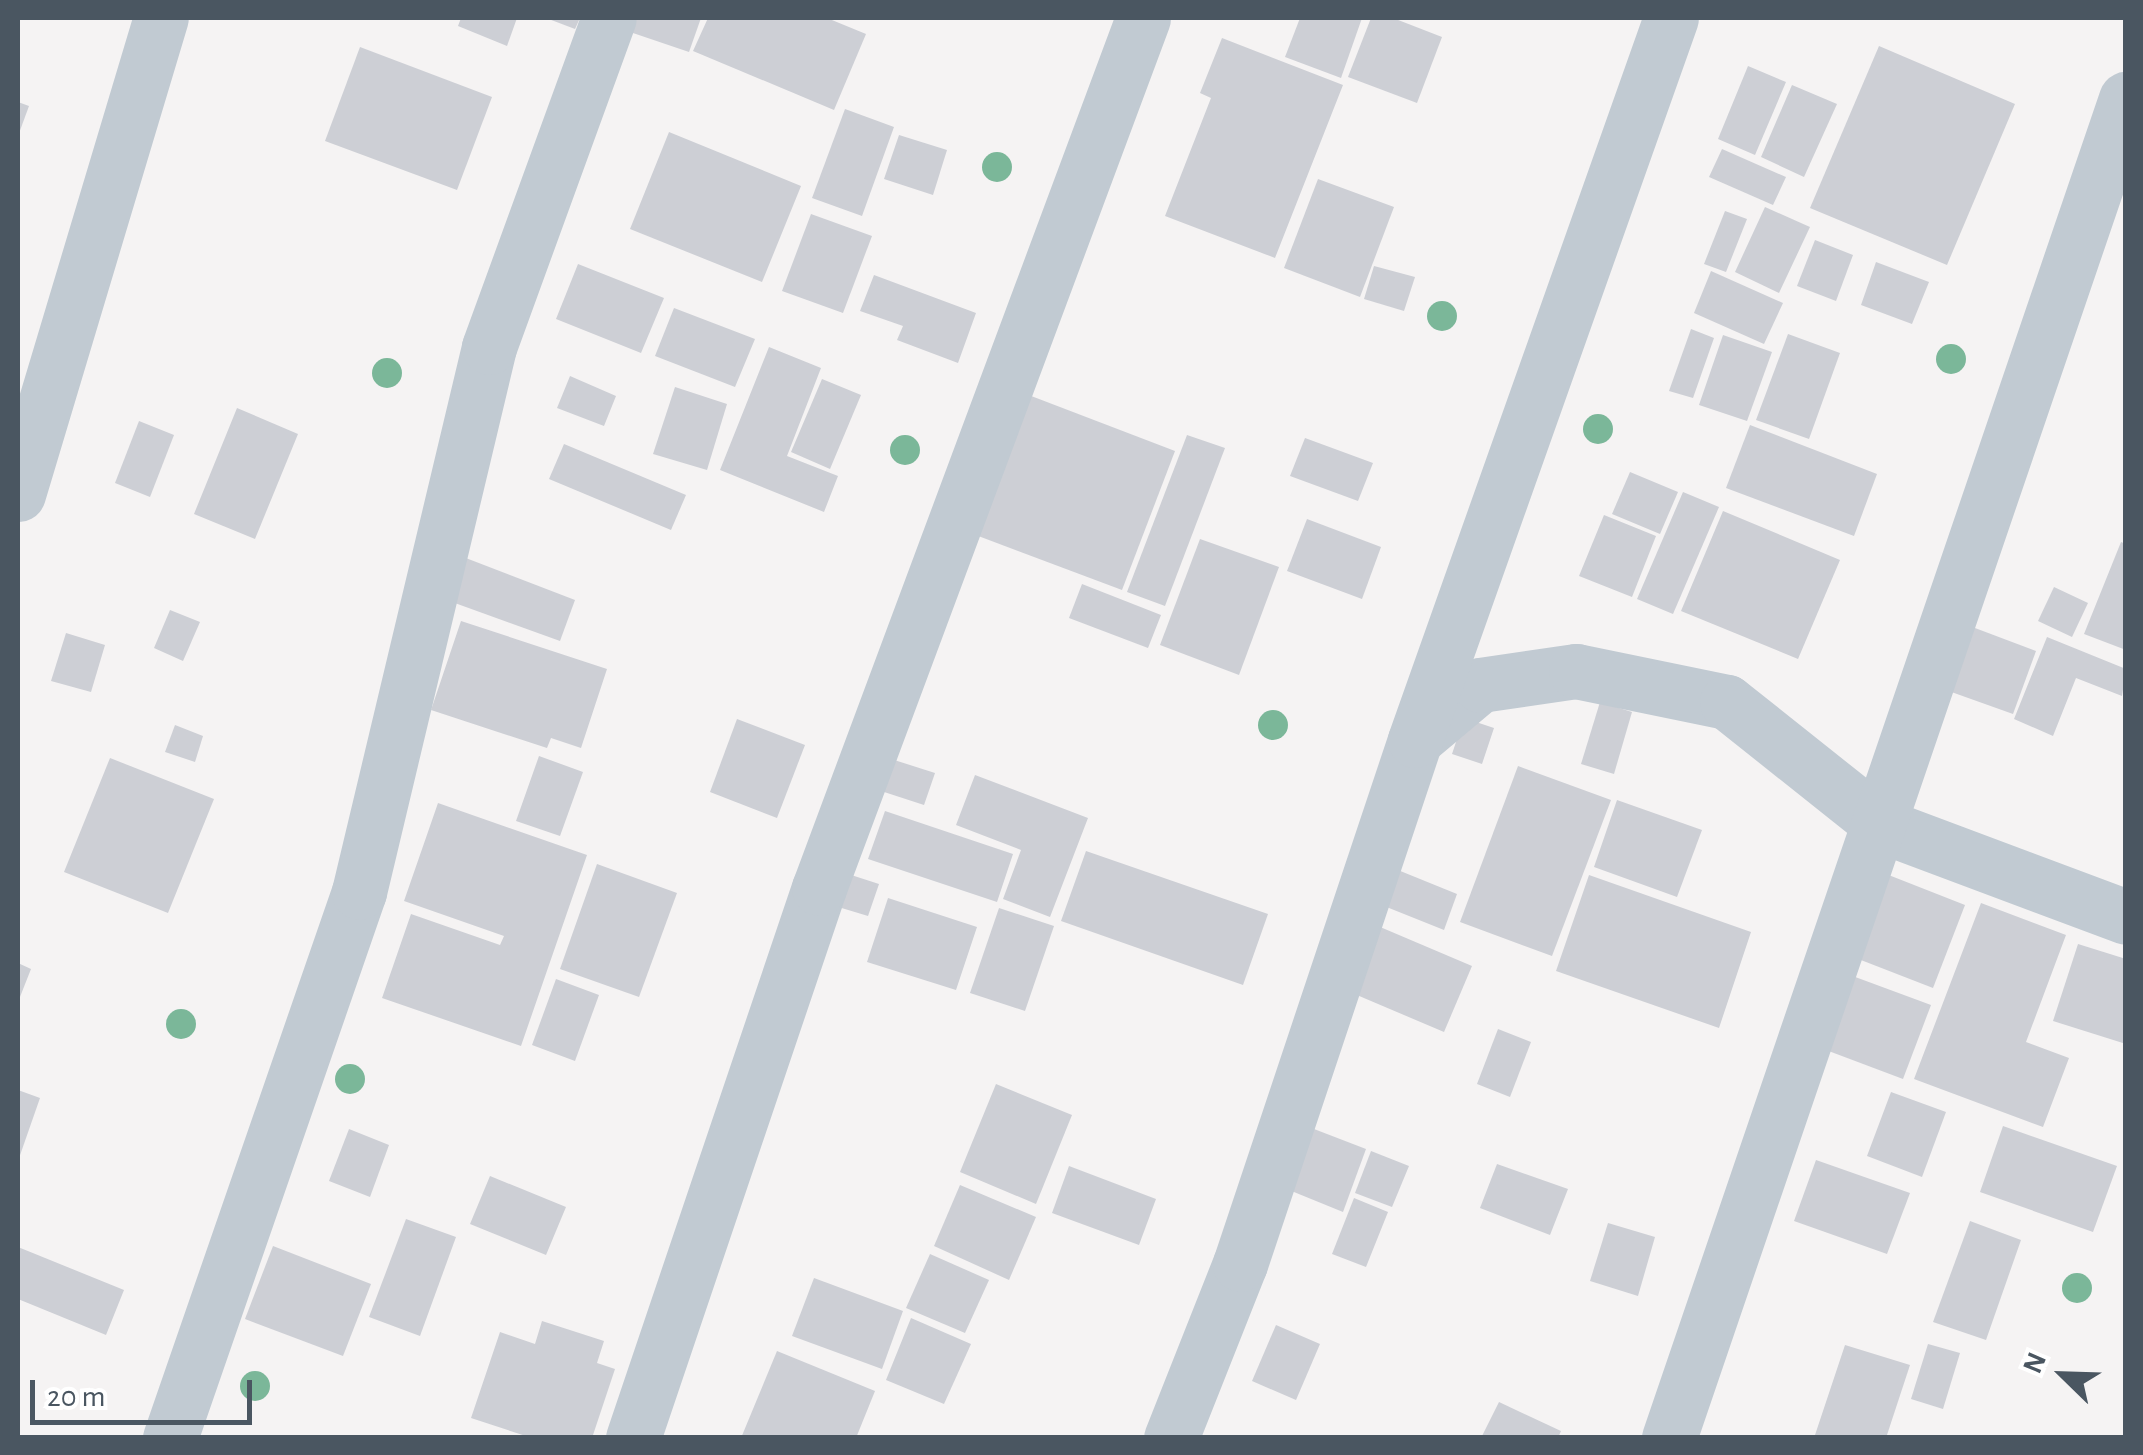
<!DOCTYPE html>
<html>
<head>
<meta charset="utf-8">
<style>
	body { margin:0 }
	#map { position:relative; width:2143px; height:1455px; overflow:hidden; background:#f5f3f3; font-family:"Alegreya Sans",sans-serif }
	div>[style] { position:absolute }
	.building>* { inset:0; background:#cdcfd5 }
	.minor>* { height:55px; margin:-27.5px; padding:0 27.5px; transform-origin:27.5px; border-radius:27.5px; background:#c1cad2 }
	.trees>* { width:30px; height:30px; margin:-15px; border-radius:50%; background:#7bb799 }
	span { translate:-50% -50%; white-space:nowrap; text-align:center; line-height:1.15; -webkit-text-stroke:8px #fff; paint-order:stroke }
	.frame { position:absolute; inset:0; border:20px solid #4a5661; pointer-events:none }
	.north { position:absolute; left:2013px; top:1325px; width:100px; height:100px; -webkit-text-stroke:8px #fff; paint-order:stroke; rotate:293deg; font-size:28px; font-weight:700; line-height:40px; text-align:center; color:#4a5661 }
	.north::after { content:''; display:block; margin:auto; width:35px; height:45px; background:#4a5661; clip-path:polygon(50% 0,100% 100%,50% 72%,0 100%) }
	.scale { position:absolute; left:30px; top:1380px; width:222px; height:45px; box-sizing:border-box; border:5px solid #4a5661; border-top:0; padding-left:12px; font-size:30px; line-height:35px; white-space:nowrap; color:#4a5661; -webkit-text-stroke:8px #fff; paint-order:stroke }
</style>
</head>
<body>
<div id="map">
	<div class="building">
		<div style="clip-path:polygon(461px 18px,517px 18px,507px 46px,458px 26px)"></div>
		<div style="clip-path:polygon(546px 18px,580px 18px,575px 29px)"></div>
		<div style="clip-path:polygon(635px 18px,701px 18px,689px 52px,630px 32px)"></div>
		<div style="clip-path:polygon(708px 18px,827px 18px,866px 34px,834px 110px,693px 51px)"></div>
		<div style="clip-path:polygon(1300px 18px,1362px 18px,1341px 78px,1285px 57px)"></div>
		<div style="clip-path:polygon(1371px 18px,1393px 18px,1442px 37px,1417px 103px,1348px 77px)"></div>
		<div style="clip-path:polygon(1222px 38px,1343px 85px,1275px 258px,1165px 216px,1211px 98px,1200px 93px)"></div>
		<div style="clip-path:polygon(1879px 46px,2015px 104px,1947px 265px,1810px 208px)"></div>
		<div style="clip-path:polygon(360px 47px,492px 97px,457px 190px,325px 141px)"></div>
		<div style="clip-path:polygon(1748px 66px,1786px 82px,1755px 155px,1718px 139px)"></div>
		<div style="clip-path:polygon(1792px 85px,1837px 104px,1804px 177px,1761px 157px)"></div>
		<div style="clip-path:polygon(18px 102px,29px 106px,18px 136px)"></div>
		<div style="clip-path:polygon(845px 109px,894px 127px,862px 216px,812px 198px)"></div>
		<div style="clip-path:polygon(669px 132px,801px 186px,762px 282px,630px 229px)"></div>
		<div style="clip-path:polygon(899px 135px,947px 150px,933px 195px,884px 179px)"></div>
		<div style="clip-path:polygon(1722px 149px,1786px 177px,1773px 205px,1709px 177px)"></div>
		<div style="clip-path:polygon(1318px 179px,1394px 207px,1360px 297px,1284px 268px)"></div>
		<div style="clip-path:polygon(1765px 207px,1810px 227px,1779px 293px,1735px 272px)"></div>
		<div style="clip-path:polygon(1725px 211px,1747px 219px,1726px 272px,1704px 264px)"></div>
		<div style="clip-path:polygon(811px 214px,872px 236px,843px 313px,782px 291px)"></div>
		<div style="clip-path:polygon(1815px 240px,1853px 255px,1836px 301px,1797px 286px)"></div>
		<div style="clip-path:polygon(1876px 262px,1929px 282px,1912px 324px,1861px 305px)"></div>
		<div style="clip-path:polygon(578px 264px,664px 298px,641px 353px,556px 319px)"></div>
		<div style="clip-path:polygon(1374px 266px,1415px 277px,1404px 311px,1364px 299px)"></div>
		<div style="clip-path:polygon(1711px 271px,1783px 303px,1764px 344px,1694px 313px)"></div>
		<div style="clip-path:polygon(874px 275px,976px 313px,958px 363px,897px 340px,903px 326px,860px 311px)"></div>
		<div style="clip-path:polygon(674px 308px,755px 339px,735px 387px,655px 356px)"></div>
		<div style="clip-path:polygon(1691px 329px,1714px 338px,1693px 398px,1669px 391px)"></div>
		<div style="clip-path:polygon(1788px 334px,1840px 353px,1809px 439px,1756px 420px)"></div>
		<div style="clip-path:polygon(1723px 335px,1772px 352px,1747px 421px,1699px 405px)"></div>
		<div style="clip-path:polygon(769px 347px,821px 368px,787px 456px,838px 476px,824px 512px,720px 470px)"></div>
		<div style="clip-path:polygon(570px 376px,616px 396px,604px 426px,557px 408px)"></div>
		<div style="clip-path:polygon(822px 379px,861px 395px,830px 469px,791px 452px)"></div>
		<div style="clip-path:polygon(675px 387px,727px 404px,707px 470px,653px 454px)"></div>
		<div style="clip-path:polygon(1026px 394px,1175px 451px,1122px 590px,973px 534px)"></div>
		<div style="clip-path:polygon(237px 408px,298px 434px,255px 539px,194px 514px)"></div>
		<div style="clip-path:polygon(139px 421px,174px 435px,150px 497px,115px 483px)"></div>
		<div style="clip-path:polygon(1750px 425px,1877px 474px,1854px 536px,1726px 488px)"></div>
		<div style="clip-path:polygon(1187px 435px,1225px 448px,1165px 606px,1127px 592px)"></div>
		<div style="clip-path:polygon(1305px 438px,1373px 463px,1358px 501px,1290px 476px)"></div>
		<div style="clip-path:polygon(564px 444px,686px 495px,671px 530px,549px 479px)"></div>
		<div style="clip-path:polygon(1630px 472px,1678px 492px,1660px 534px,1612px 514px)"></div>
		<div style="clip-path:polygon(1683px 492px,1719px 507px,1673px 614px,1637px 599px)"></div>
		<div style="clip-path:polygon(1723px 511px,1840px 560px,1798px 659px,1681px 611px)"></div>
		<div style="clip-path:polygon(1604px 515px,1656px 536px,1632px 597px,1579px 576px)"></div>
		<div style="clip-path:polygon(1307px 519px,1381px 547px,1362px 599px,1287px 571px)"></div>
		<div style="clip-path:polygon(1200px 539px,1279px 567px,1239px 675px,1160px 645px)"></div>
		<div style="clip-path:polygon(2121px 542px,2126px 544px,2126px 650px,2084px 634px)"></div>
		<div style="clip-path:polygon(458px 555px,575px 600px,560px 641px,441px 598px)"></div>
		<div style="clip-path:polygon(1082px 584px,1161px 615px,1148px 648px,1069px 618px)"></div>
		<div style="clip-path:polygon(2054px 587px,2088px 603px,2072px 637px,2038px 621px)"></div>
		<div style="clip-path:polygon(170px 610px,200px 622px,183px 661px,154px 648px)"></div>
		<div style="clip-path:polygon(461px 621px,607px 669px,581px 748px,551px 738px,547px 748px,431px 710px)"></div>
		<div style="clip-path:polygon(1967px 625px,2036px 651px,2013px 714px,1943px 689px)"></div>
		<div style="clip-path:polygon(66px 633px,105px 645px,91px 692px,51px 681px)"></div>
		<div style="clip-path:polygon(2047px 637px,2126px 669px,2122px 696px,2076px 678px,2053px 736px,2014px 719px)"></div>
		<div style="clip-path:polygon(1600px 702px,1632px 712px,1614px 774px,1581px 764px)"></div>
		<div style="clip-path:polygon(1464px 718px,1494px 728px,1482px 764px,1452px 754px)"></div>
		<div style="clip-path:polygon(737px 719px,805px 745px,777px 818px,710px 792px)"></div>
		<div style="clip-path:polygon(175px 725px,203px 736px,195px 762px,165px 752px)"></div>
		<div style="clip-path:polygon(539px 756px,583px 772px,560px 836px,516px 821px)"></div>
		<div style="clip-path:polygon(110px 758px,214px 799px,168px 913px,64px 872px)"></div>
		<div style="clip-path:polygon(888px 758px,935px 773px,924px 805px,878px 790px)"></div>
		<div style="clip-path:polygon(1518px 766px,1611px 800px,1552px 956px,1460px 922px)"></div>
		<div style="clip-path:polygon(975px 775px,1088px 818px,1050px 917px,1003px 899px,1021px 850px,956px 825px)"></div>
		<div style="clip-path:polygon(1617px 800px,1702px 830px,1677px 897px,1594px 867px)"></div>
		<div style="clip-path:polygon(438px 803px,587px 855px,521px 1046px,382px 998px,411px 914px,500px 945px,504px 936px,404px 901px)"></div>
		<div style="clip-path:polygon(885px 811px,1013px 854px,997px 902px,868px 859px)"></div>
		<div style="clip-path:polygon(1086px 851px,1268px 914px,1243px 985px,1061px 921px)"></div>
		<div style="clip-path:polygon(597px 864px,677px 893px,639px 997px,560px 969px)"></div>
		<div style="clip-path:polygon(1388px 866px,1457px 894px,1444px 930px,1374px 902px)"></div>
		<div style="clip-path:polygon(1881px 872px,1965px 905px,1933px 988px,1848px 955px)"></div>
		<div style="clip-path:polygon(845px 873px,879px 884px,868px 916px,835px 906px)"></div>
		<div style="clip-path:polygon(1589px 875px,1751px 932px,1719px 1028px,1556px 971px)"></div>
		<div style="clip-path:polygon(888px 898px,977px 927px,956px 990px,867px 962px)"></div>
		<div style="clip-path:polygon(1981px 903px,2066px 935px,2026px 1042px,2069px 1058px,2043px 1127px,1914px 1079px)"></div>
		<div style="clip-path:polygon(999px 908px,1054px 926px,1025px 1011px,970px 993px)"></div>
		<div style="clip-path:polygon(1366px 921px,1472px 966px,1444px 1032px,1338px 987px)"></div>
		<div style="clip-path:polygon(2078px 944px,2126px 959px,2126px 1044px,2053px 1021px)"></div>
		<div style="clip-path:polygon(18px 963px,31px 969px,18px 1002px)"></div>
		<div style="clip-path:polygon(1839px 971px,1931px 1005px,1903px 1079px,1810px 1044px)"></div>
		<div style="clip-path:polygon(556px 979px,599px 995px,575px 1061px,532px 1045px)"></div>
		<div style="clip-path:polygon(1498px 1029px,1531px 1042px,1510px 1097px,1477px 1084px)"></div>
		<div style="clip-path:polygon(996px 1084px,1072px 1115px,1036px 1204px,960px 1172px)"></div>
		<div style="clip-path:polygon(18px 1090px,40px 1098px,18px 1161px)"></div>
		<div style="clip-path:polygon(1891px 1092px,1946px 1112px,1922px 1177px,1867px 1156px)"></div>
		<div style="clip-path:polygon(2003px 1126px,2117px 1166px,2093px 1232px,1980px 1192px)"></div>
		<div style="clip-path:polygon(349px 1129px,389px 1145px,370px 1197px,329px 1181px)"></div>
		<div style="clip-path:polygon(1314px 1129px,1366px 1149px,1343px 1212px,1289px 1190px)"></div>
		<div style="clip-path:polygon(1371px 1151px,1409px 1166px,1392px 1207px,1355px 1193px)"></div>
		<div style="clip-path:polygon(1816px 1160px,1910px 1193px,1887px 1254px,1794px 1221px)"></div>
		<div style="clip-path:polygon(1497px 1164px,1568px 1189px,1550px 1235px,1480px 1208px)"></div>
		<div style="clip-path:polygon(1069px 1166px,1156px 1199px,1139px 1245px,1052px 1213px)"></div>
		<div style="clip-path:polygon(490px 1176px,566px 1207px,546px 1255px,470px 1224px)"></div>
		<div style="clip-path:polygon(960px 1185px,1036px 1217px,1009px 1280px,934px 1246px)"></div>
		<div style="clip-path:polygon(1354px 1198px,1388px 1212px,1366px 1267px,1332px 1254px)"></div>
		<div style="clip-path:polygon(406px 1219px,456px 1237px,420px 1336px,369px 1317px)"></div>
		<div style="clip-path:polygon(1970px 1221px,2021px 1240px,1986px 1340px,1933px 1322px)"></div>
		<div style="clip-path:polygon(1608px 1223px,1655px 1237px,1638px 1296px,1590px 1281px)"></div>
		<div style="clip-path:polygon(273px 1246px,371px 1284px,343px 1356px,245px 1319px)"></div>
		<div style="clip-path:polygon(18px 1247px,124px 1290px,106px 1335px,18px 1299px)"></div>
		<div style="clip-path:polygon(930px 1254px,989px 1280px,965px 1333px,906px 1308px)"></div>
		<div style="clip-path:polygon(814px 1278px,903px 1311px,882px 1369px,792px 1336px)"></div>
		<div style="clip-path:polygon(911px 1318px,971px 1344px,944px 1404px,886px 1380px)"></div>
		<div style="clip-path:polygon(542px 1321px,604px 1341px,597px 1363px,615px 1369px,592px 1438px,532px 1438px,471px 1418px,500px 1332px,535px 1344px)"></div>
		<div style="clip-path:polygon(1276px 1325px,1320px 1344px,1296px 1400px,1252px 1381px)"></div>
		<div style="clip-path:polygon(1928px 1344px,1960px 1353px,1943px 1409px,1911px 1399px)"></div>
		<div style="clip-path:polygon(1845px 1345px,1910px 1365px,1886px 1438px,1814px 1438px)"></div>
		<div style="clip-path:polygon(777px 1351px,875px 1391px,856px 1438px,741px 1438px)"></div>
		<div style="clip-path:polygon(1499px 1402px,1561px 1431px,1558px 1438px,1482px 1436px)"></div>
	</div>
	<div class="minor">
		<div style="left:18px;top:494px;width:497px;rotate:-73.3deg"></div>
		<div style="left:1417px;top:738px;width:82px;rotate:-40.1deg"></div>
		<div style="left:1480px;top:685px;width:97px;rotate:-8.3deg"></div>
		<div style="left:1576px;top:671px;width:154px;rotate:11.6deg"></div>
		<div style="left:1727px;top:702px;width:199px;rotate:38.5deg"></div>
		<div style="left:1883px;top:826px;width:259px;rotate:20.5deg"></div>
		<div style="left:170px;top:1438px;width:578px;rotate:-70.91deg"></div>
		<div style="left:359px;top:892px;width:560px;rotate:-76.58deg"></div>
		<div style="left:489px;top:347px;width:350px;rotate:-70deg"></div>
		<div style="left:633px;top:1438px;width:581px;rotate:-71.32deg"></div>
		<div style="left:819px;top:888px;width:928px;rotate:-69.57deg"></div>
		<div style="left:1171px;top:1438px;width:187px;rotate:-68.4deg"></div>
		<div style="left:1240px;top:1264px;width:552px;rotate:-71.53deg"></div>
		<div style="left:1415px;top:740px;width:766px;rotate:-70.48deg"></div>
		<div style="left:1669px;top:1438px;width:1415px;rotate:-71.16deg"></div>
	</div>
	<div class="trees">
		<div style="left:997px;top:167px"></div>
		<div style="left:1442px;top:316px"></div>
		<div style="left:1951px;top:359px"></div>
		<div style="left:387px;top:373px"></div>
		<div style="left:1598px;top:429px"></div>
		<div style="left:905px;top:450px"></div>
		<div style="left:1273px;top:725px"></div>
		<div style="left:181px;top:1024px"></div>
		<div style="left:350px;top:1079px"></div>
		<div style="left:2077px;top:1288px"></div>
		<div style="left:255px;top:1386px"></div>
	</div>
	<div class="frame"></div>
	<div class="north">N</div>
	<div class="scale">20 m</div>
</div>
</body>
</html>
